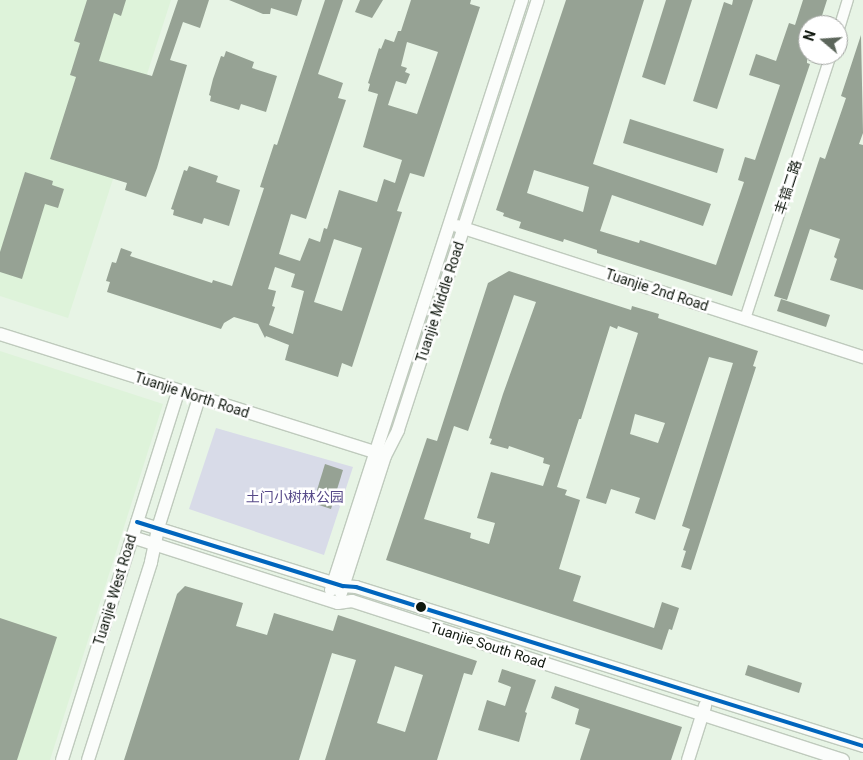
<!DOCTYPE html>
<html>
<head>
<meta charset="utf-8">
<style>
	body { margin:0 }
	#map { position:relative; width:863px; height:760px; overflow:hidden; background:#e7f4e5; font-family:Roboto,"Noto Sans SC",sans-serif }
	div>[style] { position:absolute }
	.built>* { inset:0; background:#def3da }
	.green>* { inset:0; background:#d8dbe8 }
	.building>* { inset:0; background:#96a294 }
	.roads { filter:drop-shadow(1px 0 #bfcabd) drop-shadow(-1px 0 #bfcabd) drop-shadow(0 1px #bfcabd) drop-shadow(0 -1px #bfcabd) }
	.minor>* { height:10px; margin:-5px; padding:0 5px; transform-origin:5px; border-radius:5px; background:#fbfdfb }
	.tertiary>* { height:12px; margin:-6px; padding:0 6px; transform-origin:6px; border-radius:6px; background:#fbfdfb }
	.bus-1>* { height:4px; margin:-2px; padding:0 2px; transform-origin:2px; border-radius:2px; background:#0065bd }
	.dots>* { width:14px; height:14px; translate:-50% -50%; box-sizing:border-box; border:2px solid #fff; border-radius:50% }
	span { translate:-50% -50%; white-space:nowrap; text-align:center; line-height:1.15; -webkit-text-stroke:5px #fff; paint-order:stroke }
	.street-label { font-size:14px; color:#111910 }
	.park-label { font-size:14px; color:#574a89 }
	.north { position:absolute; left:798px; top:15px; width:50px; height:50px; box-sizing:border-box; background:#fff; border:1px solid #a0a39f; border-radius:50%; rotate:288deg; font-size:14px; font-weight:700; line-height:20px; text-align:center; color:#111910 }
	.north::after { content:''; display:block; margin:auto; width:18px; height:22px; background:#5c665b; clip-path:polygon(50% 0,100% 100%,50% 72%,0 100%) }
</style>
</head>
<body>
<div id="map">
	<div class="built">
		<div style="clip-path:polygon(0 0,171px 0,68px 318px,0 296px)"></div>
		<div style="clip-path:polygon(0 351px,163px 404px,50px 760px,0 760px)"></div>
	</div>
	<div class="green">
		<div style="clip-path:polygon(216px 428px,353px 467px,324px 555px,189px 509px)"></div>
	</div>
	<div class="building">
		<div style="clip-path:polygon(87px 0,126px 0,121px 16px,114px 13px,99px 61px,152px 76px,178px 0,209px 0,200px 28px,183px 22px,170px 60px,187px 65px,157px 168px,146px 197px,125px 190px,127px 183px,50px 159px,76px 77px,70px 75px,80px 43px,74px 41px)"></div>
		<div style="clip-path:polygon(229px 0,302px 0,297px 16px,271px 8px,270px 14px,263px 14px)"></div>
		<div style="clip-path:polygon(evenodd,325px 0,343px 0,318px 74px,343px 83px,338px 98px,346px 100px,306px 219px,291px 214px,279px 254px,300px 261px,309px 238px,320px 242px,324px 228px,327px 229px,339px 190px,377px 202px,384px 179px,395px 183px,402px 160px,363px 147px,378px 94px,368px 91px,370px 84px,368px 83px,379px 48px,381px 49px,385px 39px,394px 42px,398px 31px,401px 31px,411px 0,471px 0,470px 4px,480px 7px,424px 177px,410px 173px,397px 211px,402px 212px,352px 367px,342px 363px,338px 377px,285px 360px,289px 345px,266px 336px,265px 338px,258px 324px,234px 317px,224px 323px,221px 329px,107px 292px,110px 282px,106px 281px,112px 262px,116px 263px,121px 248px,132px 252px,130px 256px,212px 283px,213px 280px,232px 286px,264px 188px,260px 187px,274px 144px,277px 145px,325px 0,407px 42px,438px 52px,417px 114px,388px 105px,396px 81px,406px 84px,410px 74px,405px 72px,407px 68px,401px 66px,407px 42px,325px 0,334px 239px,362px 248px,342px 311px,314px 302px,334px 239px,325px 0,275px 267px,295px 274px,291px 287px,304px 291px,293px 334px,269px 325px,275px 307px,272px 306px,276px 291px,268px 289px,275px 267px)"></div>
		<div style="clip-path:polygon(360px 0,383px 0,372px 18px,355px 12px)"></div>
		<div style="clip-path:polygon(evenodd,566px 0,644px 0,593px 164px,711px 204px,703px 226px,612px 195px,600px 231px,639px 243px,640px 240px,716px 265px,744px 182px,738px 180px,745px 157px,755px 160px,780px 85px,749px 75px,756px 54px,776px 61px,789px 23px,795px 25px,803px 0,827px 0,819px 25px,808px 25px,807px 63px,810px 64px,732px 296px,597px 253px,597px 250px,564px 239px,563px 242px,519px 228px,521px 222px,503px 216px,504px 213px,496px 210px,566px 0,534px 170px,589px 187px,583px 212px,527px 193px,534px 170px)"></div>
		<div style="clip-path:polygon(666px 0,692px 0,665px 85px,642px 77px)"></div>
		<div style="clip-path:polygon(733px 0,753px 0,717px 109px,693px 101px,724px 2px,732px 5px)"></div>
		<div style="clip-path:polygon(861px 35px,863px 133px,859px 144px,863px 145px,863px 290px,830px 280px,837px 259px,834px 257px,840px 239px,810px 229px,787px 300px,774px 296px,820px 157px,825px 159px,846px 98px,841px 96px)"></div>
		<div style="clip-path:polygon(226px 51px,254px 62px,252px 68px,277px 76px,266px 112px,241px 104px,239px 110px,210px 101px,211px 96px,209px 95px,213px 79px,221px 56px,224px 57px)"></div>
		<div style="clip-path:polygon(630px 119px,724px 149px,717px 173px,623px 143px)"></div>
		<div style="clip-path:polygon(189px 166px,218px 176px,216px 182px,240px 190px,229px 226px,204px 218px,202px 224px,173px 215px,174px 210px,171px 209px,184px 170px,187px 171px)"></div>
		<div style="clip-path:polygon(25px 172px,53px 181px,52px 185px,64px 189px,58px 208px,45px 204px,22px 279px,0 272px,0 252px)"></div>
		<div style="clip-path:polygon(evenodd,509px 271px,631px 310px,632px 306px,659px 314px,658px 318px,758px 351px,753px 366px,756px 367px,691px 570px,681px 567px,686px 551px,683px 550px,690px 529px,682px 526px,733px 363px,709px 357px,655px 520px,635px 513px,640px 498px,611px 489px,606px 504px,586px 498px,638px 333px,618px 326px,617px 329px,610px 326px,581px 419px,579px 419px,557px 487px,567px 490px,565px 495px,580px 500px,559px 569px,581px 576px,573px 601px,654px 628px,662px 602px,679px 608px,672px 630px,669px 629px,662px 650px,386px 560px,427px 438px,437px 441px,488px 283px,509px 271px,514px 295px,536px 302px,503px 394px,489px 438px,492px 439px,490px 444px,508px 449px,509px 446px,544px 458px,543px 463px,550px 465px,543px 486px,491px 472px,477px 518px,495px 523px,489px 544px,470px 538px,471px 533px,424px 519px,454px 426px,468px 431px,514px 295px,509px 271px,635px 414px,665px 423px,658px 443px,630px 434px,635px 414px)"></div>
		<div style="clip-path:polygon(781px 299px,830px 315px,826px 327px,777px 311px)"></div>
		<div style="clip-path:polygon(325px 464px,343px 470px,331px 509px,313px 503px)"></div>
		<div style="clip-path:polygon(evenodd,185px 586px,243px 603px,236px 626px,267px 635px,274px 613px,333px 631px,338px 615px,477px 661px,472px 675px,464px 673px,437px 760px,325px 760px,356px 660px,332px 653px,299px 760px,124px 760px,177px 594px,185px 586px,395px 666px,423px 675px,405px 732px,377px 723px,395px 666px)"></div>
		<div style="clip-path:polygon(0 618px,57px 637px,17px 760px,0 760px)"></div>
		<div style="clip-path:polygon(748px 665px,802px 683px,799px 693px,745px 675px)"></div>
		<div style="clip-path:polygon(502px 669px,536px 680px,525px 712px,527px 713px,519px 742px,478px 730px,487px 700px,505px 706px,511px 687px,498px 682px)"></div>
		<div style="clip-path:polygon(555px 686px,682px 727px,671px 760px,580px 760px,590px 729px,575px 724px,579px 709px,551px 698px)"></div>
	</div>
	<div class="roads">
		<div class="minor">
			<div style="left:838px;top:32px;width:34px;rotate:-73deg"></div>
			<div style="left:745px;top:319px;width:278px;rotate:-72deg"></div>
		</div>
		<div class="tertiary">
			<div style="left:457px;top:226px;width:427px;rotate:17.9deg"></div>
			<div style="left:0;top:334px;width:399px;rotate:17.5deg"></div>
			<div style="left:137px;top:522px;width:216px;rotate:17.3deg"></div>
			<div style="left:343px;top:586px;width:13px;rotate:4deg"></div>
			<div style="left:356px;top:587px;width:531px;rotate:17.41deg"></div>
			<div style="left:132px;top:537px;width:216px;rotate:17.8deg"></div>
			<div style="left:338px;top:603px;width:14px;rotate:-8deg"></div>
			<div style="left:352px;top:601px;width:516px;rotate:17.94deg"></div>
			<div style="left:331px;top:590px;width:620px;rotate:-72.06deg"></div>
			<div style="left:341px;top:593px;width:144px;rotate:-72.2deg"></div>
			<div style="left:385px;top:456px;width:29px;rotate:-63deg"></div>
			<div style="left:398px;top:430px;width:452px;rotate:-72deg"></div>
			<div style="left:62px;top:760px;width:387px;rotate:-72.5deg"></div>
			<div style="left:88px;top:760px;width:208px;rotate:-72.3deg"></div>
			<div style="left:151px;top:562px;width:35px;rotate:-78deg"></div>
			<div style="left:158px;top:528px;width:136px;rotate:-72.5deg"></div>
			<div style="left:688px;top:760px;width:57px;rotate:-72.5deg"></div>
		</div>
	</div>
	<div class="bus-1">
		<div style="left:137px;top:522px;width:216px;rotate:17.3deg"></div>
		<div style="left:343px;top:586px;width:13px;rotate:4deg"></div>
		<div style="left:356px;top:587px;width:531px;rotate:17.41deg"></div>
	</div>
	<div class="dots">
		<div style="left:421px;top:607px;background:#111910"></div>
	</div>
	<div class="street-label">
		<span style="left:788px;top:187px;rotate:-72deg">丰镐二路</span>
		<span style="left:657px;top:290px;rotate:18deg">Tuanjie 2nd Road</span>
		<span style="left:440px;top:302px;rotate:-72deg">Tuanjie Middle Road</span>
		<span style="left:192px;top:395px;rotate:18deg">Tuanjie North Road</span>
		<span style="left:115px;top:590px;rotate:-73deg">Tuanjie West Road</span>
		<span style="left:488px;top:645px;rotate:18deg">Tuanjie South Road</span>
	</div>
	<div class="park-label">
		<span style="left:295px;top:497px">土门小树林公园</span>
	</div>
	<div class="north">N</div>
</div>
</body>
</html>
